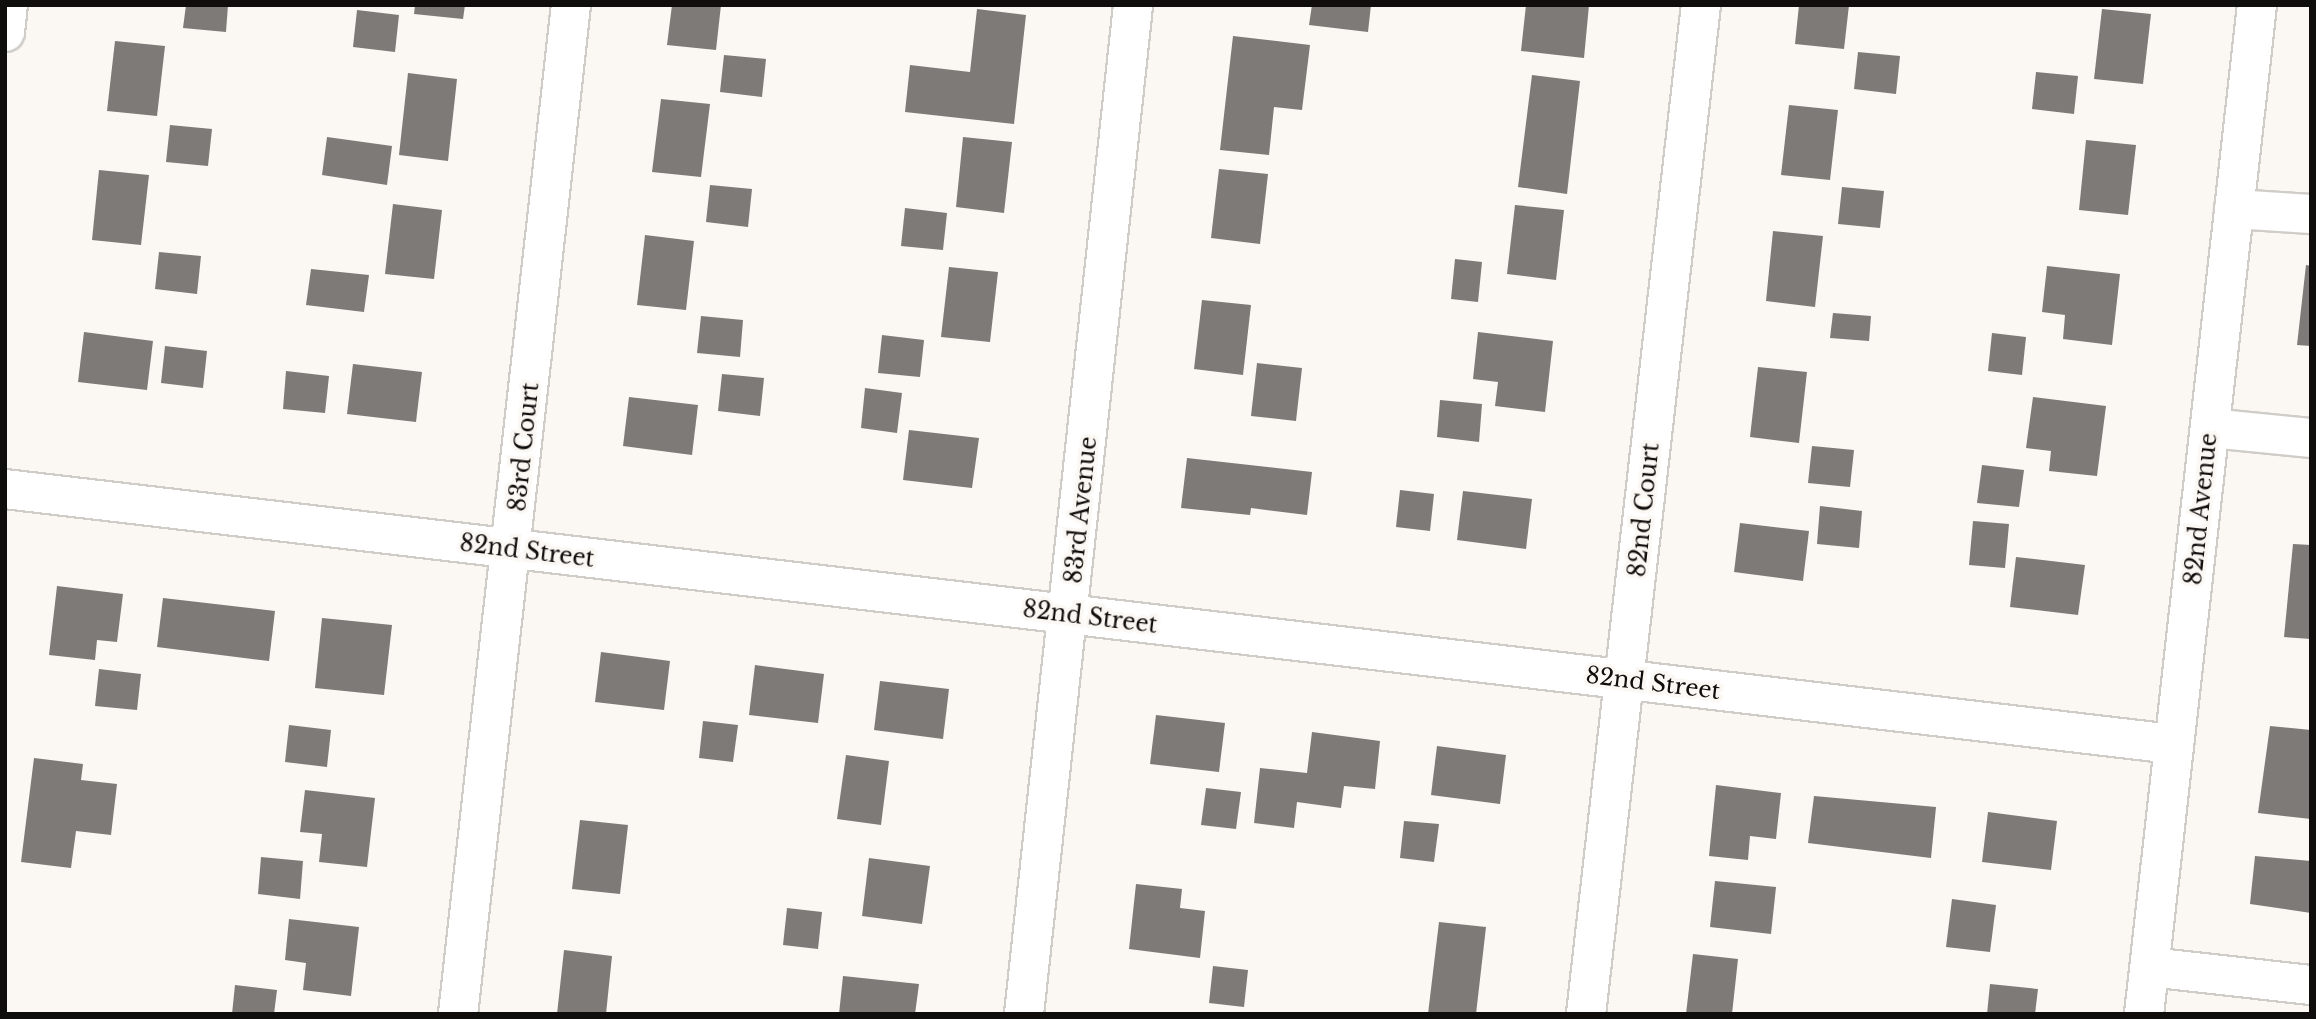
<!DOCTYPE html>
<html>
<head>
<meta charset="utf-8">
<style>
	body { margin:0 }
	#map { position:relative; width:2316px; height:1019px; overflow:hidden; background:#fbf8f4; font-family:"Libre Baskerville",serif }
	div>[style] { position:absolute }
	.building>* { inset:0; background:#7d7a77 }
	.roads { filter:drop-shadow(2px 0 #d0cdc9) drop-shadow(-2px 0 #d0cdc9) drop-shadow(0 2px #d0cdc9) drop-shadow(0 -2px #d0cdc9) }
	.minor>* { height:38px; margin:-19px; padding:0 19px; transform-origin:19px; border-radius:19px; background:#fff }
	span { translate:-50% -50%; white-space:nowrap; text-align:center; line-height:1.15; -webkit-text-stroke:7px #fbf8f4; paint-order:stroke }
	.street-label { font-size:23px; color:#0f0e0c }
	.frame { position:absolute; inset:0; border:7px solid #0f0e0c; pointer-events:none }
</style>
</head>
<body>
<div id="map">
	<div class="building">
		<div style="clip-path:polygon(186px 5px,228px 5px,226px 32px,183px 28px)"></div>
		<div style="clip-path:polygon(415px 5px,465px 5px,463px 19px,414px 14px)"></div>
		<div style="clip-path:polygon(672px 5px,721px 5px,716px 50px,667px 45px)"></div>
		<div style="clip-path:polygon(1312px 5px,1371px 5px,1368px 32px,1309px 25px)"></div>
		<div style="clip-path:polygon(1526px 5px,1589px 5px,1584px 58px,1521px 51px)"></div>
		<div style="clip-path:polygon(1799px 5px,1849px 5px,1844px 49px,1795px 44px)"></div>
		<div style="clip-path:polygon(977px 9px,1026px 15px,1014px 124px,905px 112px,910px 65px,970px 72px)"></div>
		<div style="clip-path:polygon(2102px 9px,2151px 14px,2143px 84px,2094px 79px)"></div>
		<div style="clip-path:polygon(357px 10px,399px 15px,395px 52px,353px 47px)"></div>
		<div style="clip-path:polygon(1233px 36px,1310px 45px,1302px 110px,1274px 107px,1269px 155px,1220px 150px)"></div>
		<div style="clip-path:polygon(115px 41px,165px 46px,157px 116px,107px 111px)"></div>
		<div style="clip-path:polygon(1858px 52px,1900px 56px,1896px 94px,1854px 89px)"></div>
		<div style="clip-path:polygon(724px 55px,766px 59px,762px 97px,720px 92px)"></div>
		<div style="clip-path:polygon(2036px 72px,2078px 76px,2074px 114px,2032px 109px)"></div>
		<div style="clip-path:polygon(408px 73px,457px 79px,448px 161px,399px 155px)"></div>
		<div style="clip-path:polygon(1532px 75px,1580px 81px,1567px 194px,1518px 187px)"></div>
		<div style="clip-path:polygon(661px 99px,710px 104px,701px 177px,652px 172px)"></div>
		<div style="clip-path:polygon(1789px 105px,1838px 110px,1830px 180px,1781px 175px)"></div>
		<div style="clip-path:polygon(170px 125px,212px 129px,208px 166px,166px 162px)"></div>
		<div style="clip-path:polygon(327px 137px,392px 146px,387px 185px,322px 175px)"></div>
		<div style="clip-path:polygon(963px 137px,1012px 142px,1004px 213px,956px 207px)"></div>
		<div style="clip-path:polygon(2086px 140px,2136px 145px,2128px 215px,2079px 210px)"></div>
		<div style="clip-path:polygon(1219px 169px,1268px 174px,1260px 244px,1211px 238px)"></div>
		<div style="clip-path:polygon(99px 170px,149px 175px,141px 245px,92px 240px)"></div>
		<div style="clip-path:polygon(710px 185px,752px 189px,748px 227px,706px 222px)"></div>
		<div style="clip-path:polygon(1842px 187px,1884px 191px,1880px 228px,1838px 224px)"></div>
		<div style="clip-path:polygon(393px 204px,442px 210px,434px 279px,385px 274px)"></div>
		<div style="clip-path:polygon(1515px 205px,1564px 210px,1556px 280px,1507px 274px)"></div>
		<div style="clip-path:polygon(905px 208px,947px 213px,943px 250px,901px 246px)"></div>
		<div style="clip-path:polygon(1773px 231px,1823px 236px,1815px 307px,1766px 301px)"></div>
		<div style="clip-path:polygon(645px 235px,694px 241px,686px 310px,637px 305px)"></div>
		<div style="clip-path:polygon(159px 252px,201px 256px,197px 294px,155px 289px)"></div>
		<div style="clip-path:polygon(1455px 259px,1482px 262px,1478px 302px,1451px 299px)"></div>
		<div style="clip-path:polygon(2306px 265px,2311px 266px,2311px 346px,2297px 345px)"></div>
		<div style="clip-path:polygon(2047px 266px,2120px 274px,2112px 345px,2063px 339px,2065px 315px,2042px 312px)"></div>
		<div style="clip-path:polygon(949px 267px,998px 272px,990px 342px,941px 337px)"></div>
		<div style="clip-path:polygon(311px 269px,369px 275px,364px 312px,306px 305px)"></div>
		<div style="clip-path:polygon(1202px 300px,1251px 305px,1243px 375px,1194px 369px)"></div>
		<div style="clip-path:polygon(1833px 313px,1871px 316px,1869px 341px,1830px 338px)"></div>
		<div style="clip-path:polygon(701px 316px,743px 320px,740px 357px,697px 353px)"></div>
		<div style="clip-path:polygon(84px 332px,153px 341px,147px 390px,78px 382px)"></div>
		<div style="clip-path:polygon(1478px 332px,1553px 341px,1545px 412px,1495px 406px,1498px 382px,1473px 379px)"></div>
		<div style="clip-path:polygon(1992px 333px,2026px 337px,2022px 375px,1988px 371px)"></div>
		<div style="clip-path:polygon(882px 335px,924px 340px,920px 377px,878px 373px)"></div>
		<div style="clip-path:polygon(165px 346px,207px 351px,203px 388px,161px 383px)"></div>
		<div style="clip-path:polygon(1257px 363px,1302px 368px,1296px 421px,1251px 416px)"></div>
		<div style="clip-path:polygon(353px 364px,422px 372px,416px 422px,347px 414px)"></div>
		<div style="clip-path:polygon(1758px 367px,1807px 372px,1799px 443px,1750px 437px)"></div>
		<div style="clip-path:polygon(286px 371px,329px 376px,325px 413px,283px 409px)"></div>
		<div style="clip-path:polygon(722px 374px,764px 378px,760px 416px,718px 411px)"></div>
		<div style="clip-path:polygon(865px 388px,902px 393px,897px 433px,861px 428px)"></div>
		<div style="clip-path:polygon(629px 397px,698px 405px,692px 455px,623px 446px)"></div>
		<div style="clip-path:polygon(2033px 397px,2106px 406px,2097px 476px,2049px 471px,2051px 451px,2026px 448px)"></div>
		<div style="clip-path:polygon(1440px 400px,1482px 404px,1479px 442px,1437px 437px)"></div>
		<div style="clip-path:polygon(909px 430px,979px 438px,972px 488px,903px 480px)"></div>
		<div style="clip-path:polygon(1812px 446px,1854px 450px,1850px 487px,1808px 483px)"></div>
		<div style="clip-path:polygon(1187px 458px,1312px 472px,1307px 515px,1251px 508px,1250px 515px,1181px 508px)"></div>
		<div style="clip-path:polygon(1982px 465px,2024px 470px,2019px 507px,1977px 503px)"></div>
		<div style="clip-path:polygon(1400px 490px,1434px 494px,1430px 531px,1396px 527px)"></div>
		<div style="clip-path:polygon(1463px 491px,1532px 499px,1526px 549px,1457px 540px)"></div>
		<div style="clip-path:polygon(1820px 506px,1862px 511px,1859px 548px,1817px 544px)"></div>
		<div style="clip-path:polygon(1973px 521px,2009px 524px,2005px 568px,1969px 565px)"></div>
		<div style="clip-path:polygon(1740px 523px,1809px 531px,1803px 581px,1734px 572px)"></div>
		<div style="clip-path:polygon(2293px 544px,2311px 545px,2311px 639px,2284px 637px)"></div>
		<div style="clip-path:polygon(2016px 557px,2085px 565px,2078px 615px,2010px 607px)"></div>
		<div style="clip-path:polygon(57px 586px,123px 594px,117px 642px,97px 640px,95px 660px,49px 655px)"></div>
		<div style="clip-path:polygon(163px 598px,275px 611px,269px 661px,157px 647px)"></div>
		<div style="clip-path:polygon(322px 618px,392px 625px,384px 695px,315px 688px)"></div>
		<div style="clip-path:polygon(601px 652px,670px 661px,664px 710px,595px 702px)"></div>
		<div style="clip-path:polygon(755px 665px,824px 674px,818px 723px,749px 715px)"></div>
		<div style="clip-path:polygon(99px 669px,141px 674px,137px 710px,95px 706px)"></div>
		<div style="clip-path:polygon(880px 681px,949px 689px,943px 739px,874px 730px)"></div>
		<div style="clip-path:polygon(1156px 715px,1225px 723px,1219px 772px,1150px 764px)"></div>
		<div style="clip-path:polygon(703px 721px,738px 725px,733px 762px,699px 758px)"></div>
		<div style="clip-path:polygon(289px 725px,331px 730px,327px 767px,285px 762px)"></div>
		<div style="clip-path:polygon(2270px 726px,2311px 730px,2311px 819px,2258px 813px)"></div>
		<div style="clip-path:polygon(1312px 732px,1380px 741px,1375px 789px,1344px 786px,1341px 808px,1297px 802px,1294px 828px,1254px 823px,1260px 768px,1307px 773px)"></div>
		<div style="clip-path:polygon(1437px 746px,1506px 755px,1500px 804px,1431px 795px)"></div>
		<div style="clip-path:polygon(846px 755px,889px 761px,881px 825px,837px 819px)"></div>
		<div style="clip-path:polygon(34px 758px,83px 764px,81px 780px,117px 784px,111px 835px,76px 831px,71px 868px,21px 862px)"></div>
		<div style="clip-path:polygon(1716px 785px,1781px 793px,1776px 839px,1750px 836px,1748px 860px,1709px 856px)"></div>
		<div style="clip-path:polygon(1206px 788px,1241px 792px,1236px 829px,1201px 825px)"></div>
		<div style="clip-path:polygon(305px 790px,375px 798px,367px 867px,319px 862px,322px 834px,300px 832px)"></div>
		<div style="clip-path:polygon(1814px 796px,1936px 807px,1931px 858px,1808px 843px)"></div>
		<div style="clip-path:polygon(1988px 812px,2057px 821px,2051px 870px,1982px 862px)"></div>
		<div style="clip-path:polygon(580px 820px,628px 825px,620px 894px,572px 889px)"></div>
		<div style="clip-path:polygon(1404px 821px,1439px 824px,1434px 862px,1400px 858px)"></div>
		<div style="clip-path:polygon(2255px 856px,2311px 861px,2311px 913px,2250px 904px)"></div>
		<div style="clip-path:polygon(261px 857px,303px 861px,300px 899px,258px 894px)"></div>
		<div style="clip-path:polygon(869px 858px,930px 866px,922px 924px,862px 916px)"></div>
		<div style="clip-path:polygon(1715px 881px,1776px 887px,1771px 934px,1710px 927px)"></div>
		<div style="clip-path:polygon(1136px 884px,1182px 889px,1180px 908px,1205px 911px,1200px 958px,1129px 949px)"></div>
		<div style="clip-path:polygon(1952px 899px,1996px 905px,1990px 952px,1946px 947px)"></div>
		<div style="clip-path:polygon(787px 908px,822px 912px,818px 949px,783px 945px)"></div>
		<div style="clip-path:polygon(289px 919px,359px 927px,351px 996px,303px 990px,306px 963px,285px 960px)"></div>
		<div style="clip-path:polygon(1439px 922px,1486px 927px,1476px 1014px,1428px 1014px)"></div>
		<div style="clip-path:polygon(564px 950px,612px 956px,606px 1014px,557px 1014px)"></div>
		<div style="clip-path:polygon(1693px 954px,1738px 959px,1732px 1014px,1686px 1014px)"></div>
		<div style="clip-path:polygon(1213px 966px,1248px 970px,1244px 1007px,1209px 1003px)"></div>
		<div style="clip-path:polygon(843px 976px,919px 984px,915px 1014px,839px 1014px)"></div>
		<div style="clip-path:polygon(1990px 984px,2038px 989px,2035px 1014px,1987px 1014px)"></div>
		<div style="clip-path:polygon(235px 985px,277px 990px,274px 1014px,232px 1014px)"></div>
	</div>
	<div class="roads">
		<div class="minor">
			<div style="left:5px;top:32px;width:27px;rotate:-84deg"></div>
			<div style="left:2234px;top:209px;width:77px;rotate:3.7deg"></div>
			<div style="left:2210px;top:428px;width:101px;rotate:5.7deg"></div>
			<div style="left:5px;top:489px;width:2184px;rotate:6.71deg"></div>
			<div style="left:2150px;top:967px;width:162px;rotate:6.4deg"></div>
			<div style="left:458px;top:1014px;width:1015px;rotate:-83.61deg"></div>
			<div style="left:1024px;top:1014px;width:1015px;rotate:-83.83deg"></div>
			<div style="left:1586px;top:1014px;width:1016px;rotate:-83.5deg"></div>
			<div style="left:2144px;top:1014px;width:1015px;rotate:-83.61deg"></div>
		</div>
	</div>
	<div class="street-label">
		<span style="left:524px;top:447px;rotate:-84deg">83rd Court</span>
		<span style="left:2201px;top:509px;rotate:-84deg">82nd Avenue</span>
		<span style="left:1081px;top:510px;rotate:-84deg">83rd Avenue</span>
		<span style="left:1644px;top:510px;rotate:-84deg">82nd Court</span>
		<span style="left:527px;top:551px;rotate:7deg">82nd Street</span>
		<span style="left:1090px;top:617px;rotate:7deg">82nd Street</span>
		<span style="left:1653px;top:683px;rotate:7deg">82nd Street</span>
	</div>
	<div class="frame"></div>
</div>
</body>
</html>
